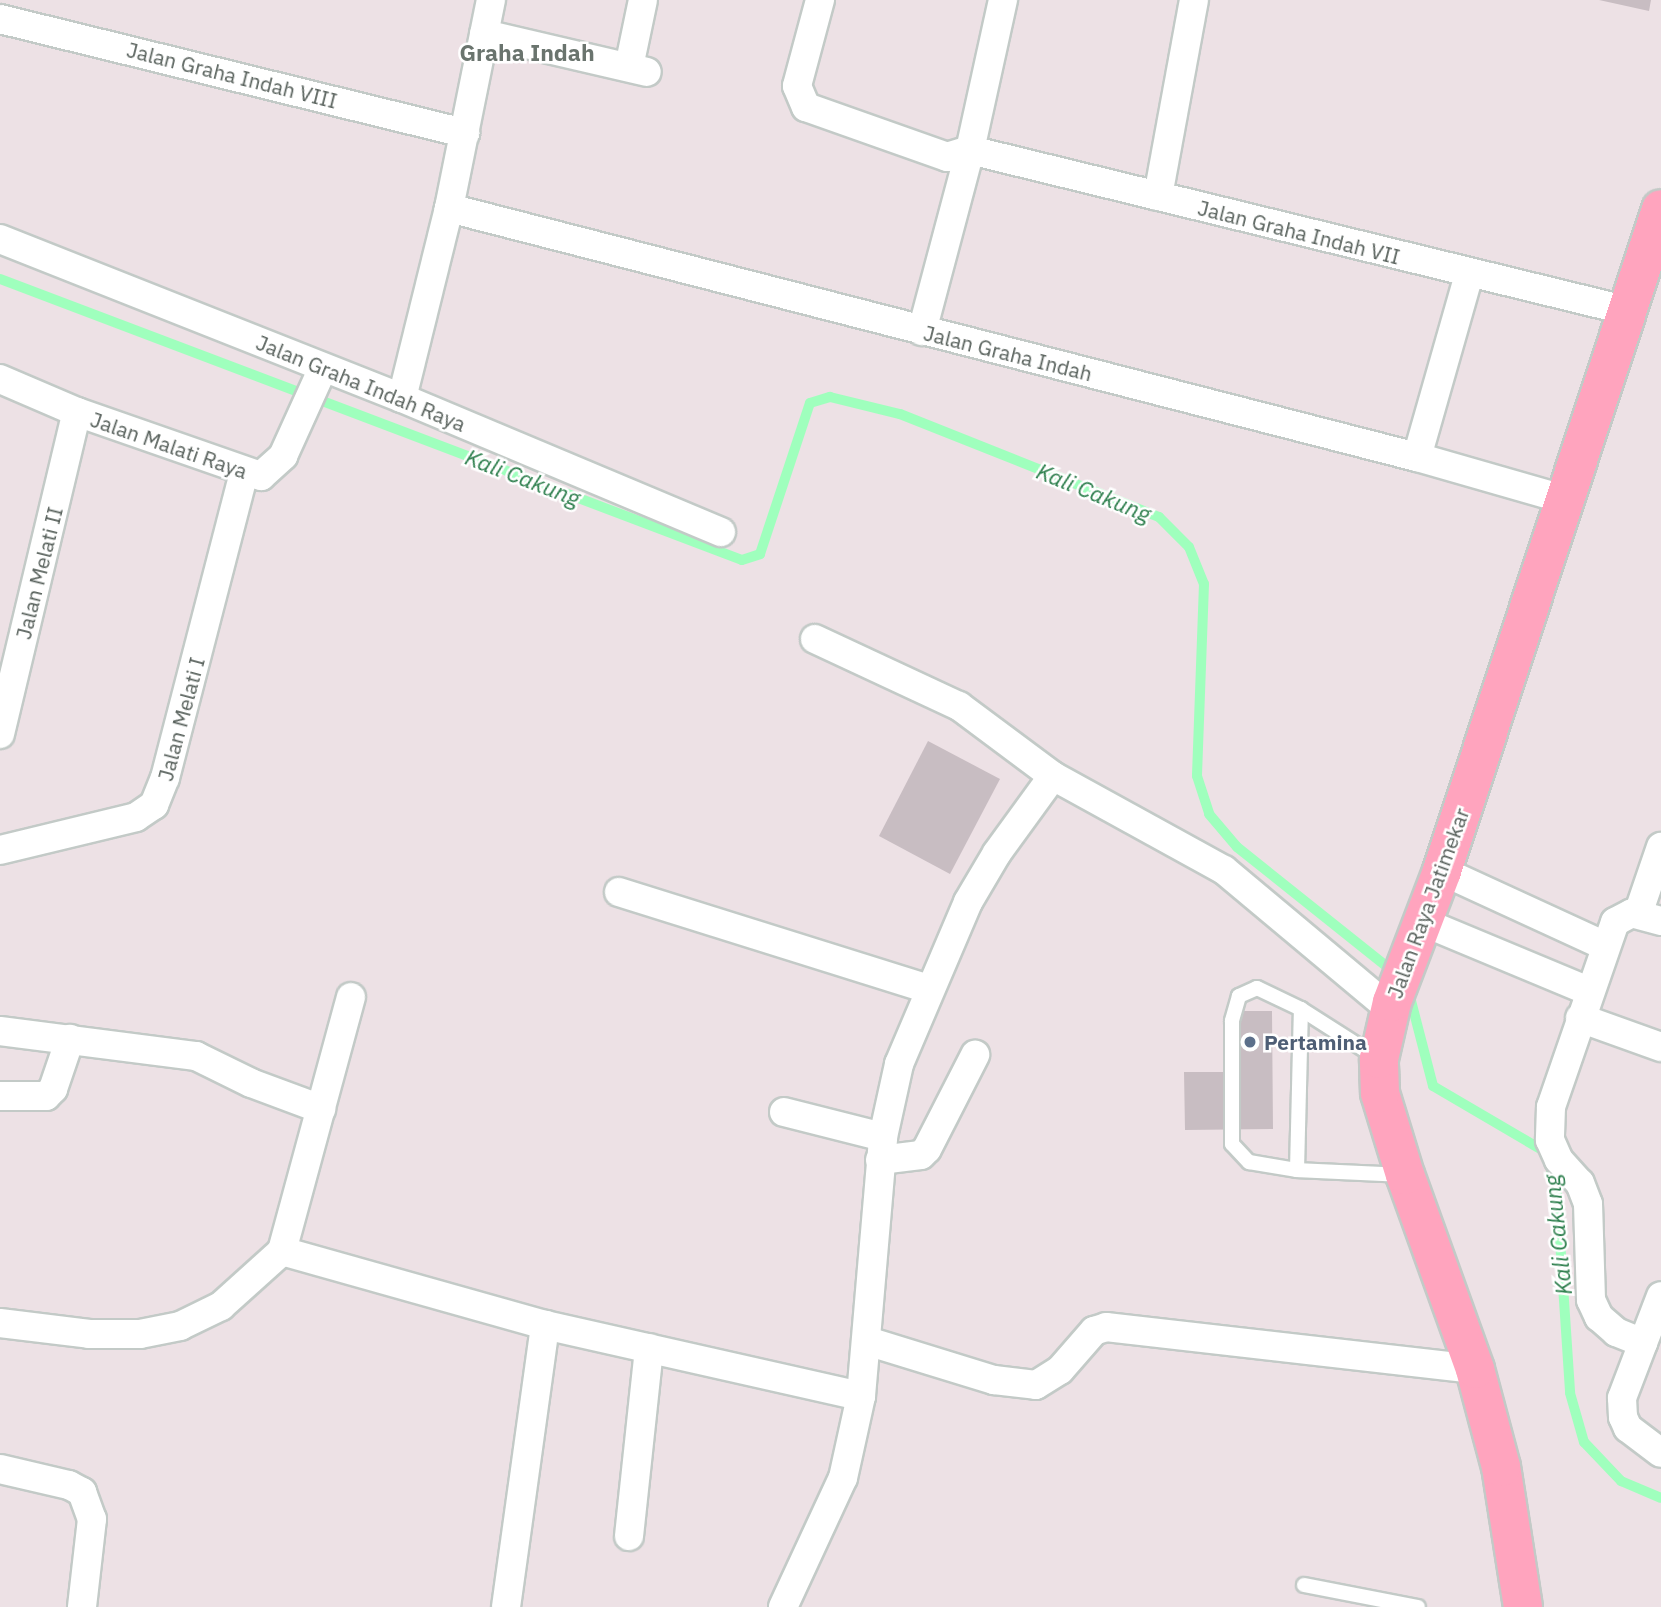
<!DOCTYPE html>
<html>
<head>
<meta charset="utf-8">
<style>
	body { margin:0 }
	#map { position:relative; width:1661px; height:1607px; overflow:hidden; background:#ede1e5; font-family:"IBM Plex Sans",sans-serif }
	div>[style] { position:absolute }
	.stream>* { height:10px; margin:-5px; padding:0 5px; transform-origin:5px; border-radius:5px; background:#9fffbd }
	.building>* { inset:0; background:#c8bdc2 }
	.roads { filter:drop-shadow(2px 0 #c3cac7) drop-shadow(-2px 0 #c3cac7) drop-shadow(0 2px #c3cac7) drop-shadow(0 -2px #c3cac7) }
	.service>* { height:14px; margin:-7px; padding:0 7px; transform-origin:7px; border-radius:7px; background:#fff }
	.minor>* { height:28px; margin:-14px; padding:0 14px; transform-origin:14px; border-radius:14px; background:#fff }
	.primary>* { height:38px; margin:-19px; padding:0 19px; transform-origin:19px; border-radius:19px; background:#ffa4be }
	.dots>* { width:19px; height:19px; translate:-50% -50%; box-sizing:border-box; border:4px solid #fff; border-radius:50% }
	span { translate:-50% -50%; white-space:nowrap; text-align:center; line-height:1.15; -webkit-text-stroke:5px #fff; paint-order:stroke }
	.street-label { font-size:21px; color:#59625d }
	.service-label { font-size:21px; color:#4e5e75; font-weight:700 }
	.left { translate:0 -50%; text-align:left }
	.neighbourhood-label { font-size:23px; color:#6a746e; font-weight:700 }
	.water-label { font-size:23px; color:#2c7e4c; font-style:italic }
</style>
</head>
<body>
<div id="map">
	<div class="stream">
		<div style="left:0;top:279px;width:793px;rotate:20.74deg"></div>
		<div style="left:742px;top:560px;width:19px;rotate:-18deg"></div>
		<div style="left:760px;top:554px;width:159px;rotate:-71.7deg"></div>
		<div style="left:810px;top:403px;width:21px;rotate:-17deg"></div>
		<div style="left:830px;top:397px;width:72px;rotate:13.7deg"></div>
		<div style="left:900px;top:414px;width:279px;rotate:21.7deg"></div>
		<div style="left:1159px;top:517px;width:42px;rotate:45deg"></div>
		<div style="left:1189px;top:547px;width:40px;rotate:68deg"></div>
		<div style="left:1204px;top:584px;width:192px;rotate:92.1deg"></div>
		<div style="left:1197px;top:776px;width:40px;rotate:72deg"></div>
		<div style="left:1209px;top:814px;width:43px;rotate:49.7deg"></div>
		<div style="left:1237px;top:847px;width:202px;rotate:38.6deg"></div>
		<div style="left:1409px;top:993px;width:96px;rotate:75.5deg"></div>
		<div style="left:1433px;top:1086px;width:132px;rotate:30.4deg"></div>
		<div style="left:1547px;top:1153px;width:43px;rotate:76.6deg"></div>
		<div style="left:1557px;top:1195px;width:198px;rotate:86.2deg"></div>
		<div style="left:1570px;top:1393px;width:51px;rotate:74.1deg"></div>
		<div style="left:1584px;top:1442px;width:54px;rotate:46.5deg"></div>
		<div style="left:1621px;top:1481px;width:43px;rotate:23deg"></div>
	</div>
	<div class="building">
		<div style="clip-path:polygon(1599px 0,1651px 0,1649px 11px)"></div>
		<div style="clip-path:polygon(928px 741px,1000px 779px,950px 874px,879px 836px)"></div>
		<div style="clip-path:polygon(1227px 1011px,1272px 1011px,1273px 1129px,1185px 1130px,1184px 1072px,1227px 1072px)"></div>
	</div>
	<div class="roads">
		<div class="service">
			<div style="left:1376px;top:1057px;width:89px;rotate:-147.4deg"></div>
			<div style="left:1301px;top:1009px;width:49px;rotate:-154.5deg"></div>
			<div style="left:1257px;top:988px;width:20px;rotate:156deg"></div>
			<div style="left:1239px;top:996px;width:26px;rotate:106deg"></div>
			<div style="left:1232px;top:1021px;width:123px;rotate:90deg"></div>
			<div style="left:1232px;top:1144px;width:25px;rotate:47deg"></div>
			<div style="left:1249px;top:1162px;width:49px;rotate:9.5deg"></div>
			<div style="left:1297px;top:1170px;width:106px;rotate:2.7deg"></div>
			<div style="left:1297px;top:1170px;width:161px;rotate:-88.6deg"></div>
			<div style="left:1304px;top:1585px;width:116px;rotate:10.9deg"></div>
		</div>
		<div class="minor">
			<div style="left:820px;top:0;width:89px;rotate:105deg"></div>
			<div style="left:797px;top:86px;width:23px;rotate:67deg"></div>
			<div style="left:806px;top:107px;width:150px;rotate:19.5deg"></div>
			<div style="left:947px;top:157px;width:24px;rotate:-17deg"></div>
			<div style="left:0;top:19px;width:479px;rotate:13.8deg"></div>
			<div style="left:484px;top:34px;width:167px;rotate:13.1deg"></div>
			<div style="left:629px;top:67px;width:68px;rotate:-78.2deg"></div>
			<div style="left:970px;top:150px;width:678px;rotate:13.73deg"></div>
			<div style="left:1158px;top:196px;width:199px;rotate:-79.6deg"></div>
			<div style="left:449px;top:208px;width:1000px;rotate:14.43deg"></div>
			<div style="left:1417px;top:457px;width:156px;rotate:16deg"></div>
			<div style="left:0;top:239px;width:432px;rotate:21.6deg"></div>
			<div style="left:402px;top:398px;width:346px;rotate:22.8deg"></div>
			<div style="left:922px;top:331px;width:187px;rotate:-75.1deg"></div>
			<div style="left:970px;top:150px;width:154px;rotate:-77.6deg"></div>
			<div style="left:0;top:379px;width:84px;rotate:23.2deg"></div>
			<div style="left:77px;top:412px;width:195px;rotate:19.2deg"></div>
			<div style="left:261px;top:476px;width:30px;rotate:-42deg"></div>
			<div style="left:283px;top:456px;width:97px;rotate:-65.6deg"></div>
			<div style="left:402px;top:398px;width:196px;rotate:-76.1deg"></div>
			<div style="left:449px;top:208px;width:212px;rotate:-78.6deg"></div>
			<div style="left:1417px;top:457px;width:189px;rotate:-74.1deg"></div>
			<div style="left:815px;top:639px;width:159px;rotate:25deg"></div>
			<div style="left:959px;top:706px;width:117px;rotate:36.7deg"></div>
			<div style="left:1053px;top:776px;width:195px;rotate:28.8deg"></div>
			<div style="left:1224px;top:870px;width:217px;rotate:39.9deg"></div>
			<div style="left:0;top:734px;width:331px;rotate:-76.6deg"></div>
			<div style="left:0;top:850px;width:140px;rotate:-13.6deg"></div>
			<div style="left:136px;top:817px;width:22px;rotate:-34deg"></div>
			<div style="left:154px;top:805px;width:29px;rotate:-68deg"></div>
			<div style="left:165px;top:778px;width:315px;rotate:-75.5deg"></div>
			<div style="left:1442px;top:871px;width:179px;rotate:24.7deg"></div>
			<div style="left:619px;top:892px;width:325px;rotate:17.4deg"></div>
			<div style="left:1638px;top:914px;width:71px;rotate:-71.1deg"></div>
			<div style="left:1661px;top:921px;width:30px;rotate:-165deg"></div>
			<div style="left:1632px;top:913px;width:19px;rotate:152deg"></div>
			<div style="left:1615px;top:922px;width:196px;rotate:109.1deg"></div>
			<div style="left:1551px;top:1107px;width:33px;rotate:92deg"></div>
			<div style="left:1550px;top:1140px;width:22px;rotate:66deg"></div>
			<div style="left:1559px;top:1160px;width:31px;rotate:48deg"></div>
			<div style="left:1580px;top:1183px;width:22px;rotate:69deg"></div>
			<div style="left:1588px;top:1204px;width:96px;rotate:88.2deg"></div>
			<div style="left:1591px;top:1300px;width:19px;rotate:65deg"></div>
			<div style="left:1599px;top:1317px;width:23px;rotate:41deg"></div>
			<div style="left:1616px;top:1332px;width:29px;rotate:22deg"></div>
			<div style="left:1643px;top:1343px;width:59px;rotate:110.9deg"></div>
			<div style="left:1622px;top:1398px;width:19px;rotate:87deg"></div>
			<div style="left:1623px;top:1417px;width:12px;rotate:66deg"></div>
			<div style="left:1628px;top:1428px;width:41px;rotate:37.1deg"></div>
			<div style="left:1423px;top:922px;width:180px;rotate:22.6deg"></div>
			<div style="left:1580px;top:1018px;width:86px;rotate:19.7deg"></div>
			<div style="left:0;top:1031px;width:198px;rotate:7.3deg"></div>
			<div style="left:196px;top:1056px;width:61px;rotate:26.1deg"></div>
			<div style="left:251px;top:1083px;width:75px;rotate:20.4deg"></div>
			<div style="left:0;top:1096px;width:46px"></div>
			<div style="left:46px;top:1096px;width:10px;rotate:-45deg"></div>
			<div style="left:53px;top:1089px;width:53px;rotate:-71.2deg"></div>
			<div style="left:784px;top:1112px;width:102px;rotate:14.2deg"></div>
			<div style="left:880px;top:1160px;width:41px;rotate:-7deg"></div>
			<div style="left:921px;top:1155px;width:8px;rotate:-45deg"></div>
			<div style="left:927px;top:1149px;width:106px;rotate:-62.9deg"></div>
			<div style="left:282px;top:1251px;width:273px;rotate:15.7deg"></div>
			<div style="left:545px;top:1325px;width:324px;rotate:12.7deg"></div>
			<div style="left:0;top:1323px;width:90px;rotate:7deg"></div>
			<div style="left:89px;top:1334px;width:51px"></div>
			<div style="left:140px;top:1334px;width:41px;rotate:-11.3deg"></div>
			<div style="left:180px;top:1326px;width:46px;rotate:-26deg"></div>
			<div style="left:221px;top:1306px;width:82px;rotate:-42deg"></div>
			<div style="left:282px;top:1251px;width:263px;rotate:-74.8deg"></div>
			<div style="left:867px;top:1341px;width:133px;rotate:17.1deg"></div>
			<div style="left:994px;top:1380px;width:42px;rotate:6.8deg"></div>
			<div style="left:1036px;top:1385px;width:28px;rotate:-32deg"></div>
			<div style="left:1060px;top:1370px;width:52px;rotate:-48.9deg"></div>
			<div style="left:1094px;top:1331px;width:13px;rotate:-18deg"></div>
			<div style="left:1106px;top:1327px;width:371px;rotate:6.5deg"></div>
			<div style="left:1643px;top:1343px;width:50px;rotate:-69deg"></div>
			<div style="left:0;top:1469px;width:71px;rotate:13.1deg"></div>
			<div style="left:69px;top:1485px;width:15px;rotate:28deg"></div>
			<div style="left:82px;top:1492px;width:29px;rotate:70deg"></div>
			<div style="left:92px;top:1519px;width:89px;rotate:96.5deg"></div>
			<div style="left:629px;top:1536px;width:189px;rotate:-83.9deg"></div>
			<div style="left:506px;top:1607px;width:285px;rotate:-82.1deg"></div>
			<div style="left:783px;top:1607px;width:142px;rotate:-65.1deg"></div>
			<div style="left:843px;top:1478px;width:84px;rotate:-77.6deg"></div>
			<div style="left:861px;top:1396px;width:260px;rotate:-85.1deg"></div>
			<div style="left:883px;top:1137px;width:75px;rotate:-77.6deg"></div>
			<div style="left:899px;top:1064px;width:176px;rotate:-66.9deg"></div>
			<div style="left:968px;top:902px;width:57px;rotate:-59.4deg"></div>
			<div style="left:997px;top:853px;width:95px;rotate:-54deg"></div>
		</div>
		<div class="primary">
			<div style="left:1523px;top:1607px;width:142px;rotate:-98.9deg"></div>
			<div style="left:1501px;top:1467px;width:101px;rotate:-104.9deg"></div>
			<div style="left:1475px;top:1369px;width:206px;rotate:-109.8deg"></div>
			<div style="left:1405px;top:1175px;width:86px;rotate:-107deg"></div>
			<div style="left:1380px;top:1093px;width:34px;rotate:-92deg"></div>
			<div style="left:1379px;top:1059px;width:58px;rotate:-77.2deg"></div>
			<div style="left:1392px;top:1002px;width:140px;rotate:-69.1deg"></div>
			<div style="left:1442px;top:871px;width:697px;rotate:-71.69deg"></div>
		</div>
	</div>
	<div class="dots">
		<div style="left:1250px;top:1042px;background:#5c6f8a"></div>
	</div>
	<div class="street-label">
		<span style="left:232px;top:75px;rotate:14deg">Jalan Graha Indah VIII</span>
		<span style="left:1299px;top:232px;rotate:14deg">Jalan Graha Indah VII</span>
		<span style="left:1008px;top:353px;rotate:14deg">Jalan Graha Indah</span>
		<span style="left:361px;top:383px;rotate:22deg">Jalan Graha Indah Raya</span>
		<span style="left:169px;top:445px;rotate:19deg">Jalan Malati Raya</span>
		<span style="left:39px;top:573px;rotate:-76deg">Jalan Melati II</span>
		<span style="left:181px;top:719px;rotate:-75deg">Jalan Melati I</span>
		<span style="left:1428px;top:903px;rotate:-70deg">Jalan Raya Jatimekar</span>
	</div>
	<div class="service-label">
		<span class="left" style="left:1264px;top:1042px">Pertamina</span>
	</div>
	<div class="neighbourhood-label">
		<span style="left:527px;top:52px">Graha Indah</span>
	</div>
	<div class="water-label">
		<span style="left:523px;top:477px;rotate:21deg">Kali Cakung</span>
		<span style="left:1094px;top:492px;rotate:22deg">Kali Cakung</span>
		<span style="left:1557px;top:1235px;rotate:-96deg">Kali Cakung</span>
	</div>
</div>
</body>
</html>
